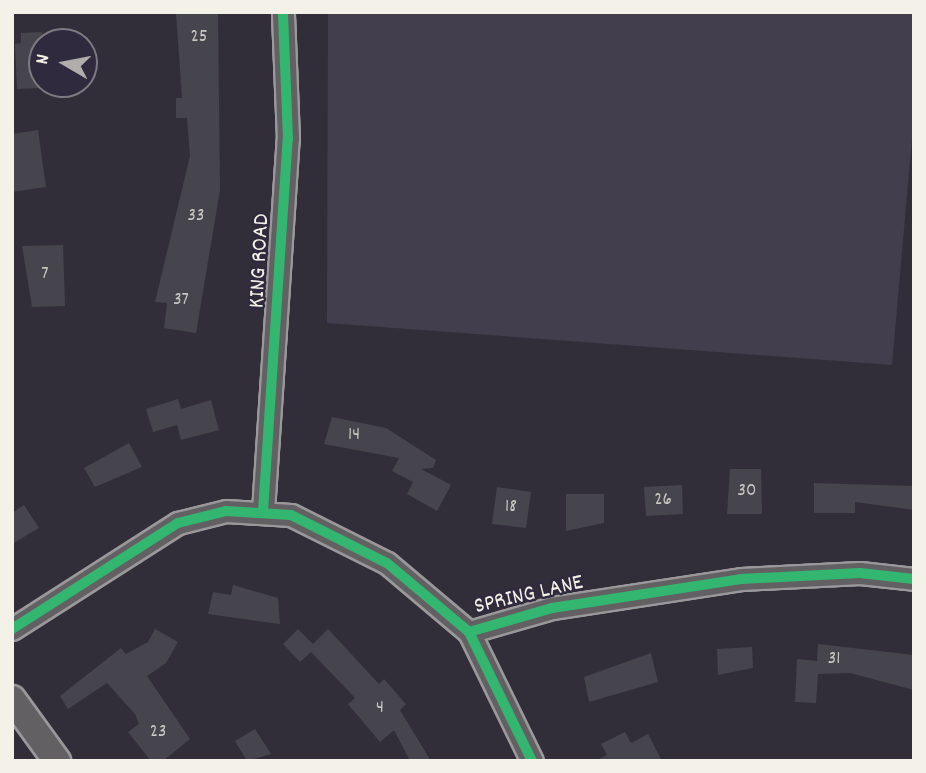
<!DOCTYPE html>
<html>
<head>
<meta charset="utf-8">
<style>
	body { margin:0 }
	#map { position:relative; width:926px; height:773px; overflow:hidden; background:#312e39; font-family:Dekko,sans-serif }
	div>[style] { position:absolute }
	.green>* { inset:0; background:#423e4d }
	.building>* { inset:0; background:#46444c }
	.roads { filter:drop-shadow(2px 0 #9a989b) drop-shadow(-2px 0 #9a989b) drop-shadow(0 2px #9a989b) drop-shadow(0 -2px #9a989b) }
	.minor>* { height:21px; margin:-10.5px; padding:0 10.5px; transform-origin:10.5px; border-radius:10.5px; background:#626063 }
	.tertiary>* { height:26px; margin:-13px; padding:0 13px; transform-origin:13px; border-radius:13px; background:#626063 }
	.cycleway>* { height:10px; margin:-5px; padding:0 5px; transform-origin:5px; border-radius:5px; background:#33b770 }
	span { translate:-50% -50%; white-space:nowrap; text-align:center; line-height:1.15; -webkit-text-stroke:5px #2f2a3d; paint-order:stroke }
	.number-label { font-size:19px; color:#c8c6c1 }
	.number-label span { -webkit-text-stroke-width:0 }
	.street-label { font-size:23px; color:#f4f1e8 }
	.frame { position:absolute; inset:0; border:14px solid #f4f1e8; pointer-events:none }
	.north { position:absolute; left:28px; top:28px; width:70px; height:70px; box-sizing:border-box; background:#2f2a3d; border:2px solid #7e7a81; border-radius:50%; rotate:280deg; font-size:19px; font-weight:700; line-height:28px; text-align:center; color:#f4f1e8 }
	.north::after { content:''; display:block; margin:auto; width:24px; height:32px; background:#b0adab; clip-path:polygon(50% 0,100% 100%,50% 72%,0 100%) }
</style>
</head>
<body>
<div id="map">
	<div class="green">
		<div style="clip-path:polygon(328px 12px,914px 12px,914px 116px,892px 365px,327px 323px)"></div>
	</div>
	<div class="building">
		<div style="clip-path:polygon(218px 12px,220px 190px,196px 333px,164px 328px,167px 303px,155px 302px,190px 156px,187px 118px,176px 118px,176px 98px,182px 98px,176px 13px)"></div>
		<div style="clip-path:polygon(42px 32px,42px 88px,17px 89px,15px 44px,21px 43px,21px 33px)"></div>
		<div style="clip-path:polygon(38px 130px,46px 187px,12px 192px,12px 134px)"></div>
		<div style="clip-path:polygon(63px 245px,65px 306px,32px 307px,22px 246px)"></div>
		<div style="clip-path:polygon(178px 399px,181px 409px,211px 400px,219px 430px,181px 440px,177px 425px,153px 432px,146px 409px)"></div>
		<div style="clip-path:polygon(332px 417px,386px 428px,436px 460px,433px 468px,421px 469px,451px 485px,437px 511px,407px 494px,413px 482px,392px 471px,399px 458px,324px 444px)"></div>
		<div style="clip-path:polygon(129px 443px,142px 467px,95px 487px,84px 468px)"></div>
		<div style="clip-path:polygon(730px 469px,761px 469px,762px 514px,727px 514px)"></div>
		<div style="clip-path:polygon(814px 483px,914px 486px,914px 510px,855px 502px,855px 513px,814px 513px)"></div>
		<div style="clip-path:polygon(682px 485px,683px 514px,646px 516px,644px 487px)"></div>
		<div style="clip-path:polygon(497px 487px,531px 492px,526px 528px,492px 524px)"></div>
		<div style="clip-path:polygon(566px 494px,604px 494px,604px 523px,566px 531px)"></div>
		<div style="clip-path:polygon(24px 505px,39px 528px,12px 544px,12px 513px)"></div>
		<div style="clip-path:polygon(233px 585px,278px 598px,280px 624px,208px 614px,213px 592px,231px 595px)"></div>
		<div style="clip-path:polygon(155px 629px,178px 642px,166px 663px,147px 676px,190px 739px,163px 761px,151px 761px,128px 732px,139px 724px,135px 714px,107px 683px,68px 709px,60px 696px,121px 648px,126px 654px,148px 642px)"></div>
		<div style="clip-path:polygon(298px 629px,313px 644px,328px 629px,379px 684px,384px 679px,406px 704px,400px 710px,431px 761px,410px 761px,394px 730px,380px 742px,348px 704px,355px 698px,311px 652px,300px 662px,283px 644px)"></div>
		<div style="clip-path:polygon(818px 644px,914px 655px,914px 690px,850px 673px,818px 674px,816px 703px,795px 702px,797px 659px,817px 661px)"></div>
		<div style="clip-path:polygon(752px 647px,753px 668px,718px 675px,717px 649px)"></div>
		<div style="clip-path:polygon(651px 653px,658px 682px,589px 702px,584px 677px)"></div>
		<div style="clip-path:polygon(255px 729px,271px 754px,247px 761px,235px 741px)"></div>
		<div style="clip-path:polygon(625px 732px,631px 743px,648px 734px,662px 761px,595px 761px,607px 755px,601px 744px)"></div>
	</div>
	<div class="roads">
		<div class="minor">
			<div style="left:263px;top:511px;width:373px;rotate:-86.2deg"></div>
			<div style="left:288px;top:139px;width:127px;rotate:-92.3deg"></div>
			<div style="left:12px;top:629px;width:197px;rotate:-32.6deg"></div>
			<div style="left:178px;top:523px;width:49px;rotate:-14deg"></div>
			<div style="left:226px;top:511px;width:65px;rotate:3.5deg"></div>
			<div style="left:291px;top:515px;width:107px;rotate:26.6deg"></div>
			<div style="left:387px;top:563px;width:107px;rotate:40.1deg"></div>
			<div style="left:469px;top:632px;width:144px;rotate:64deg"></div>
			<div style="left:469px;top:632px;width:86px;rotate:-16.1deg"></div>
			<div style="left:552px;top:608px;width:191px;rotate:-8.7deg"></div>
			<div style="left:741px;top:579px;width:119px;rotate:-2.9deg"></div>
			<div style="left:860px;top:573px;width:54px;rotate:6.3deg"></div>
		</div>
		<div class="tertiary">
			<div style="left:12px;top:699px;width:77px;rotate:54deg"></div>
		</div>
	</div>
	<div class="cycleway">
		<div style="left:263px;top:511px;width:373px;rotate:-86.2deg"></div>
		<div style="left:288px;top:139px;width:127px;rotate:-92.3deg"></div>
		<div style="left:12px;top:629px;width:197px;rotate:-32.6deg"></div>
		<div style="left:178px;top:523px;width:49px;rotate:-14deg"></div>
		<div style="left:226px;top:511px;width:65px;rotate:3.5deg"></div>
		<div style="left:291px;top:515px;width:107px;rotate:26.6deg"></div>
		<div style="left:387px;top:563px;width:107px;rotate:40.1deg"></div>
		<div style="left:469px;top:632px;width:144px;rotate:64deg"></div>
		<div style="left:469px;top:632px;width:86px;rotate:-16.1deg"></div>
		<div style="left:552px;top:608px;width:191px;rotate:-8.7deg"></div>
		<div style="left:741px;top:579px;width:119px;rotate:-2.9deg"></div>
		<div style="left:860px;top:573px;width:54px;rotate:6.3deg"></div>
	</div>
	<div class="number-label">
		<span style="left:199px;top:38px">25</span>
		<span style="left:196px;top:217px">33</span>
		<span style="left:45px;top:275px">7</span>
		<span style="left:181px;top:301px">37</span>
		<span style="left:354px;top:436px">14</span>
		<span style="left:747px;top:492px">30</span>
		<span style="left:663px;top:501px">26</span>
		<span style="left:511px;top:508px">18</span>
		<span style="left:834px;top:660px">31</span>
		<span style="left:380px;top:709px">4</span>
		<span style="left:158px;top:733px">23</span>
	</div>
	<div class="street-label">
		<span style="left:261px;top:261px;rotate:-87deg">KING ROAD</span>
		<span style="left:529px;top:596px;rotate:-13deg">SPRING LANE</span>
	</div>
	<div class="frame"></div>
	<div class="north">N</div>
</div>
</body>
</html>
